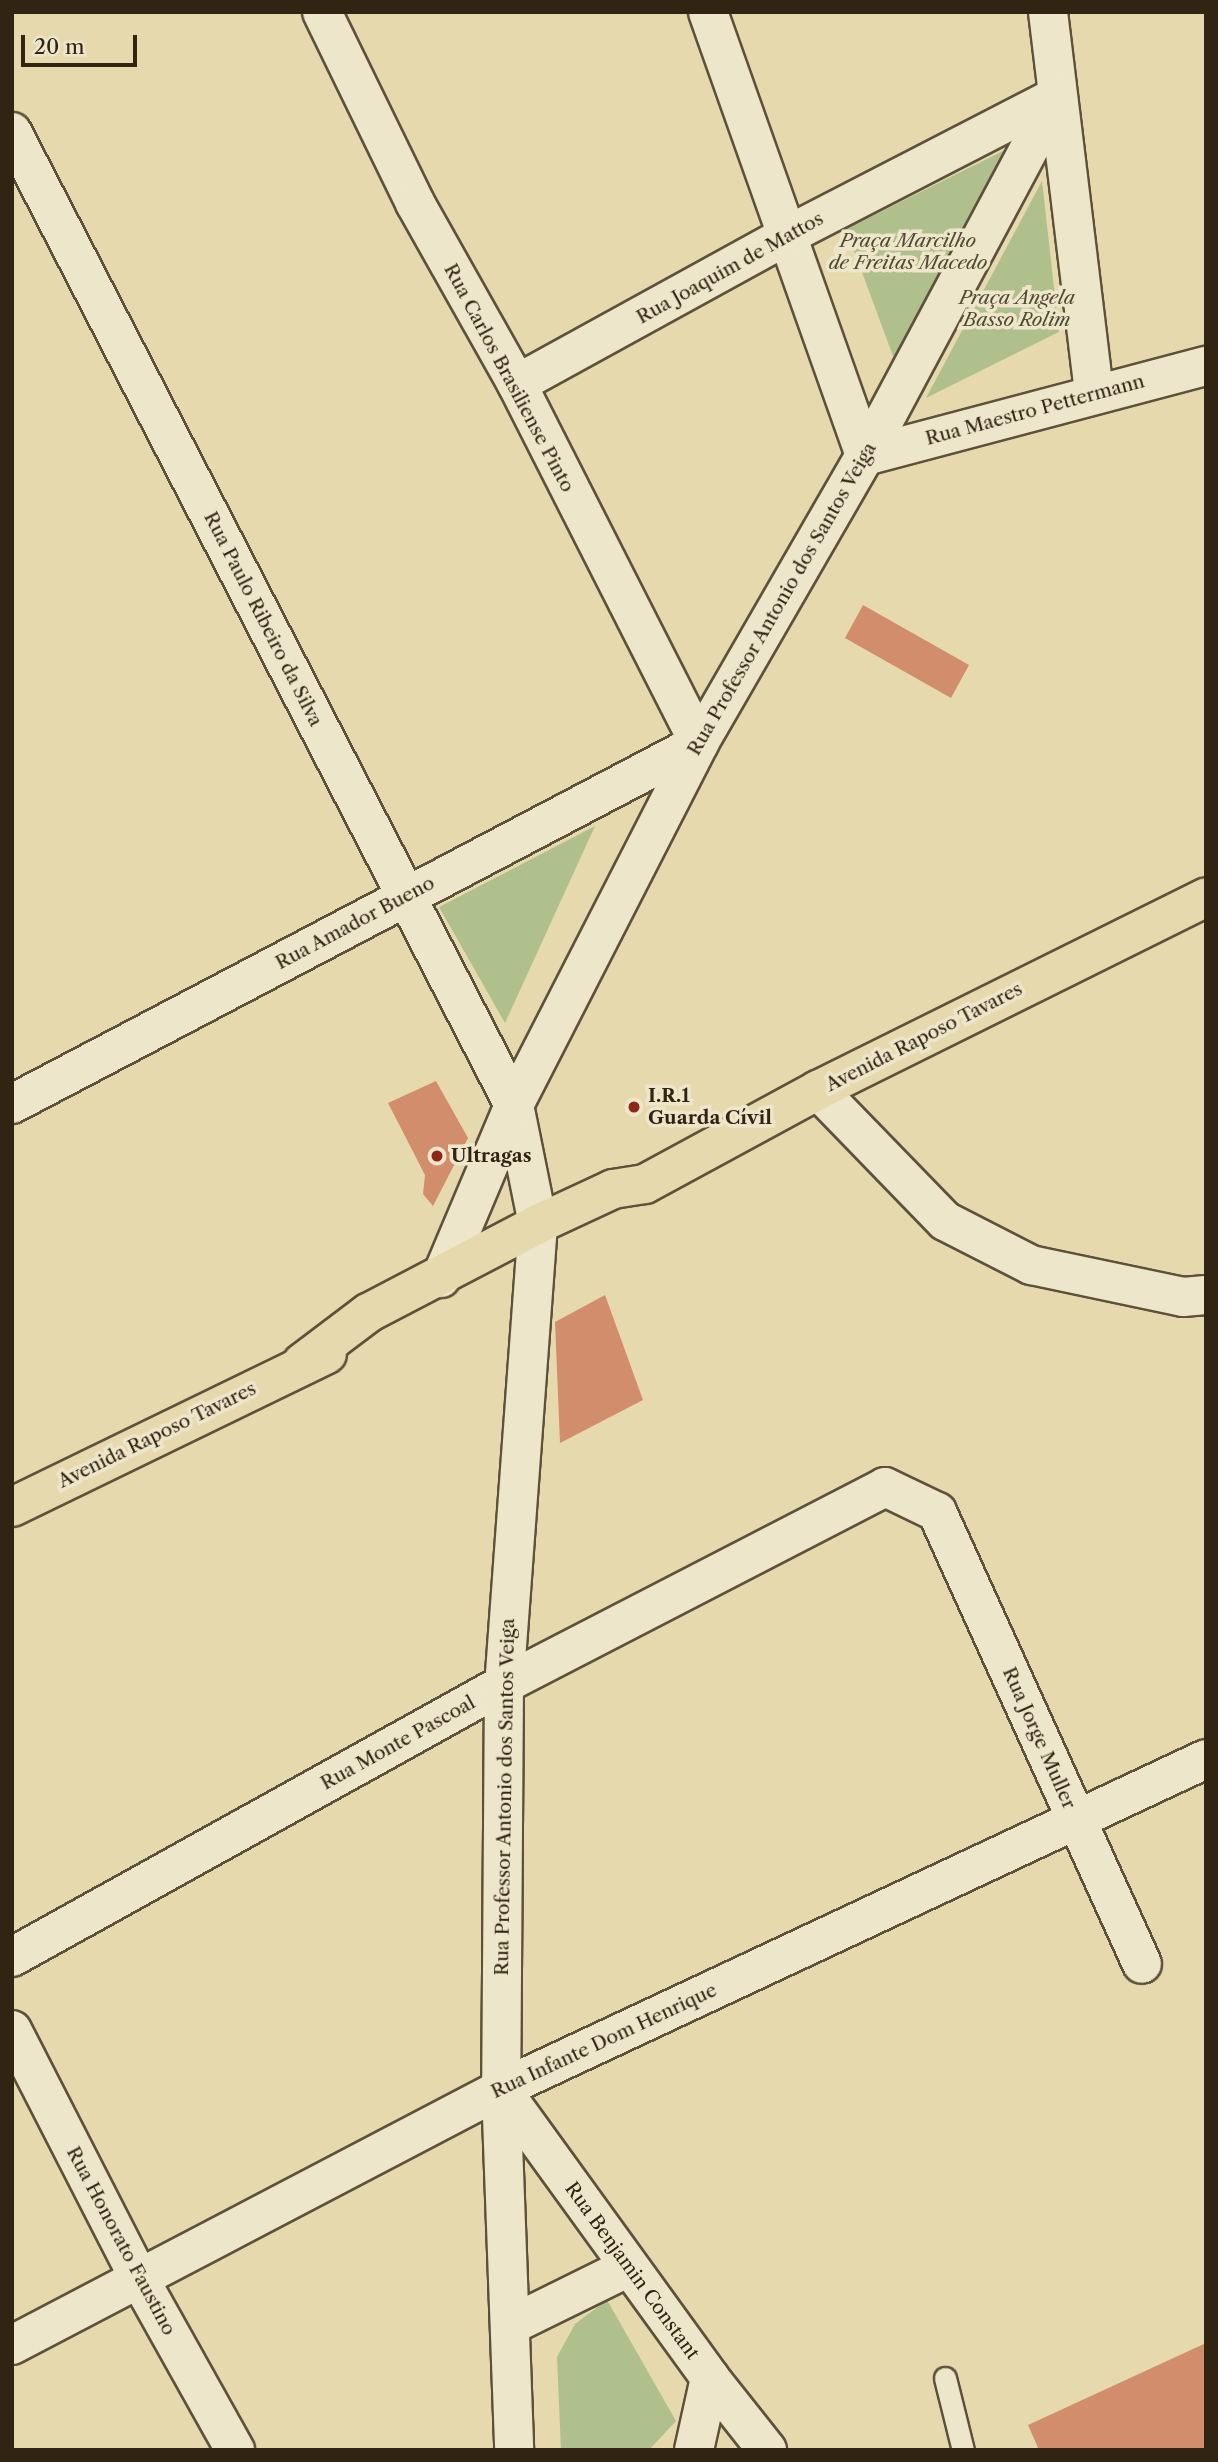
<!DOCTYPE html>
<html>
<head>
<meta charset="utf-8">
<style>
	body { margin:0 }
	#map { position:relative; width:1218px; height:2462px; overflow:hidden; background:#e5d9ad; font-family:"Libre Caslon Text",serif }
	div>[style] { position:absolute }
	.green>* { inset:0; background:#b0c08d }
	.building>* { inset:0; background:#d28e6c }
	.roads { filter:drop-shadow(2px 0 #5e513a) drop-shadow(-2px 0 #5e513a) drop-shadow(0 2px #5e513a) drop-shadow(0 -2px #5e513a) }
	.lane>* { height:21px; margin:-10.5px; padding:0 10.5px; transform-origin:10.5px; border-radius:10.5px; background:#eee6ca }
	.street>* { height:38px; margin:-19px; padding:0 19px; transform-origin:19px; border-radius:19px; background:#eee6ca }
	.secondary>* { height:38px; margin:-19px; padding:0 19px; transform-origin:19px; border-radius:19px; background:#eee6ca }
	.primary>* { height:38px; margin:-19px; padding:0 19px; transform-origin:19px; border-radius:19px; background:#e5d9ad }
	.dots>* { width:19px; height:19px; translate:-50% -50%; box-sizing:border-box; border:4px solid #eee6ca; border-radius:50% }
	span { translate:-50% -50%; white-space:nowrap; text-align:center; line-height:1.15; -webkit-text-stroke:7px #eee6ca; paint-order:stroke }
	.park-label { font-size:19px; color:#514b32; font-style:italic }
	.street-label { font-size:19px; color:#312413 }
	.poi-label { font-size:19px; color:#312413; font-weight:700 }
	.left { translate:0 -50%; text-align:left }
	.frame { position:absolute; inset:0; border:14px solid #312413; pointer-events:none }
	.scale { position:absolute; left:21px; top:35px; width:116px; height:32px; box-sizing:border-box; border:4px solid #312413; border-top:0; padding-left:9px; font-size:21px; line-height:24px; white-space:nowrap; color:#312413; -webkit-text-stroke:5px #eee6ca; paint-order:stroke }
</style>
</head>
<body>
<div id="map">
	<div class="green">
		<div style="clip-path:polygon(1015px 145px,900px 375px,846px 229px)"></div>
		<div style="clip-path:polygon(1042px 181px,1059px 332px,926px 398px)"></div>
		<div style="clip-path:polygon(595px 826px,505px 1023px,439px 907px)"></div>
		<div style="clip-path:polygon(607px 2300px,676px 2421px,649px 2450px,561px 2450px,557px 2357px,575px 2324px)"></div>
	</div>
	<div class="building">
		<div style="clip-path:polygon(863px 605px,969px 665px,951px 698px,845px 638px)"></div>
		<div style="clip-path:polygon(436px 1081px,468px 1138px,433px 1206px,423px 1194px,425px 1175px,388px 1103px)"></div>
		<div style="clip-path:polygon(605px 1295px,643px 1400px,560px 1443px,555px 1322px)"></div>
		<div style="clip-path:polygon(1206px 2343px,1206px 2450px,1039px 2450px,1028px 2425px)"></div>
	</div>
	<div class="roads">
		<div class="lane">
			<div style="left:945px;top:2378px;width:74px;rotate:76deg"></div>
		</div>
		<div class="street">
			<div style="left:322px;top:12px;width:212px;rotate:64deg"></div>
			<div style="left:415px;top:203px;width:208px;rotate:60.6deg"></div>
			<div style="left:517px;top:384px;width:402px;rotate:63.1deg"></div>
			<div style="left:708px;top:12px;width:471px;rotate:70.5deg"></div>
			<div style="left:1048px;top:12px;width:384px;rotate:83.1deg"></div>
			<div style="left:12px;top:132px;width:1095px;rotate:62.71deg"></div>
			<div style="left:514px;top:1105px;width:121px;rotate:78.6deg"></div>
			<div style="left:517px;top:384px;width:309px;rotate:-28.8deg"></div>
			<div style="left:788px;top:235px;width:303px;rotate:-27.3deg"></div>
			<div style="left:865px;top:456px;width:353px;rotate:-14.8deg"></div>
			<div style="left:818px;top:1090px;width:182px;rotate:45.9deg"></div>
			<div style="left:945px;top:1221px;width:97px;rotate:27.1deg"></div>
			<div style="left:1031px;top:1265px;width:155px;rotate:11.9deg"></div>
			<div style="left:1183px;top:1297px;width:23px;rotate:-5deg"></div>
			<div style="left:12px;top:1104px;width:776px;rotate:-27.72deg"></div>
			<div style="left:441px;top:1278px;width:188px;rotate:-67.1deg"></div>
			<div style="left:514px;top:1105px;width:407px;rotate:-62.9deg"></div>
			<div style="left:699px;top:743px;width:332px;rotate:-60deg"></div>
			<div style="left:865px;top:456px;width:408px;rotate:-61.9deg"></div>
			<div style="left:12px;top:1957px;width:563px;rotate:-29.02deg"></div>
			<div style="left:504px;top:1684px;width:429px;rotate:-27.3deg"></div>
			<div style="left:885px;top:1487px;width:58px;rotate:25.7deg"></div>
			<div style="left:937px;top:1512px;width:496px;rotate:65.6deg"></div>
			<div style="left:501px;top:2089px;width:361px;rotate:87.9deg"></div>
			<div style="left:12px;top:2345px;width:552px;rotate:-27.63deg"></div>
			<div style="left:501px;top:2089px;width:778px;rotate:-25.08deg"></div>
		</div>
		<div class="secondary">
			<div style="left:538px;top:1224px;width:461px;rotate:94.2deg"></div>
			<div style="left:504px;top:1684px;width:405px;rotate:90.4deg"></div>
			<div style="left:501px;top:2089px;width:357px;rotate:54.1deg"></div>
			<div style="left:710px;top:2378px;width:92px;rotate:51.6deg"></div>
			<div style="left:12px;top:2030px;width:281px;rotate:62.9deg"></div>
			<div style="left:140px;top:2280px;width:195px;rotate:60.8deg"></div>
			<div style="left:511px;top:2325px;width:131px;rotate:-26.2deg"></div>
			<div style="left:694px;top:2450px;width:74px;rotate:-77.5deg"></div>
		</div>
		<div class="primary">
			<div style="left:302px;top:1363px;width:83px;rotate:-37.1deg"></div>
			<div style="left:368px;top:1313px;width:192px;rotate:-27.6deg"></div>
			<div style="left:538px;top:1224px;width:83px;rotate:-25deg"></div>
			<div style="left:613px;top:1189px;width:32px;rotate:-9deg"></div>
			<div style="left:645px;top:1184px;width:197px;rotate:-28.5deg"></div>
			<div style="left:818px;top:1090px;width:433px;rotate:-26.4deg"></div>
			<div style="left:12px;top:1507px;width:350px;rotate:-25.9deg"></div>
		</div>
	</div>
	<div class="dots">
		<div style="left:634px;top:1107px;background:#8f2418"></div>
		<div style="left:437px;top:1156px;background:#8f2418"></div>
	</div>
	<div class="park-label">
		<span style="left:908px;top:252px">Praça Marcilho<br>de Freitas Macedo</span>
		<span style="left:1017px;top:309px">Praça Angela<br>Basso Rolim</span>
	</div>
	<div class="street-label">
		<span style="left:730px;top:268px;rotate:-29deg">Rua Joaquim de Mattos</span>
		<span style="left:509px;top:378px;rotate:62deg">Rua Carlos Brasiliense Pinto</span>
		<span style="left:1035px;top:410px;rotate:-15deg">Rua Maestro Pettermann</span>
		<span style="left:782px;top:599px;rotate:-60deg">Rua Professor Antonio dos Santos Veiga</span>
		<span style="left:263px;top:619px;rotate:63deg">Rua Paulo Ribeiro da Silva</span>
		<span style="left:355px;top:923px;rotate:-28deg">Rua Amador Bueno</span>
		<span style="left:924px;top:1037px;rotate:-27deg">Avenida Raposo Tavares</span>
		<span style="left:157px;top:1435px;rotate:-26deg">Avenida Raposo Tavares</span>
		<span style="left:1039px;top:1738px;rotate:66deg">Rua Jorge Muller</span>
		<span style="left:398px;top:1743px;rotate:-29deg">Rua Monte Pascoal</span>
		<span style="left:505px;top:1797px;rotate:-89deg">Rua Professor Antonio dos Santos Veiga</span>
		<span style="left:604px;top:2041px;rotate:-25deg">Rua Infante Dom Henrique</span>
		<span style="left:121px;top:2241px;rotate:62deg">Rua Honorato Faustino</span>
		<span style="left:632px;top:2271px;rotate:54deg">Rua Benjamin Constant</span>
	</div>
	<div class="poi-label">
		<span class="left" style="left:648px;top:1107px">I.R.1<br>Guarda Cívil</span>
		<span class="left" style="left:451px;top:1156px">Ultragas</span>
	</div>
	<div class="frame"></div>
	<div class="scale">20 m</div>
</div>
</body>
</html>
